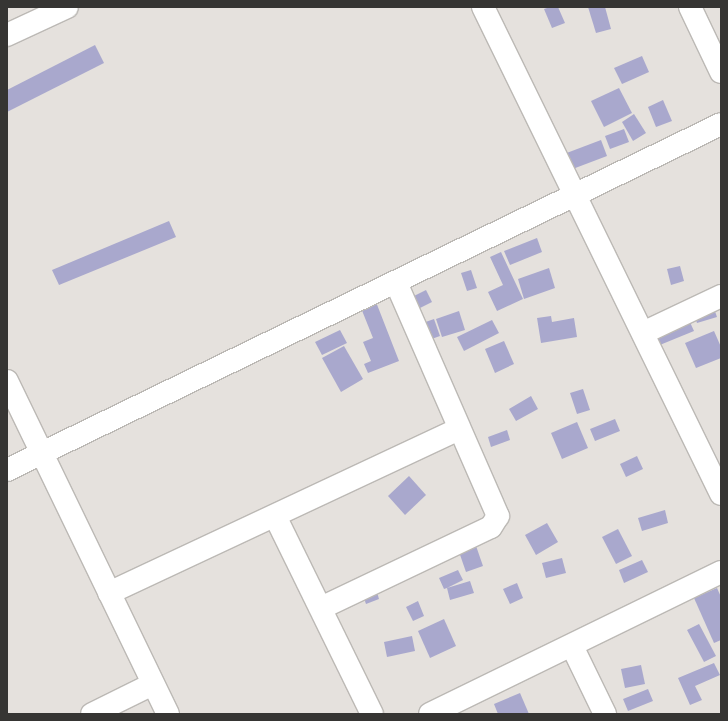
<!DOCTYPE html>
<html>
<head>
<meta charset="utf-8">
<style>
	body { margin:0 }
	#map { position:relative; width:728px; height:721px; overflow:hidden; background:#e5e1dd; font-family:"Sofia Sans Condensed",sans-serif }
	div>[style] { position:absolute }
	.building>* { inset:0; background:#a9a8cd }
	.roads { filter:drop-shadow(1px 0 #bcb9b5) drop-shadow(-1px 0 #bcb9b5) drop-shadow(0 1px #bcb9b5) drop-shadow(0 -1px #bcb9b5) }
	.minor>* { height:22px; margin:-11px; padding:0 11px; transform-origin:11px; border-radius:11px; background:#fff }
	span { translate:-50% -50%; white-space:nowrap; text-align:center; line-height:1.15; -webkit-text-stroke:3.5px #fff; paint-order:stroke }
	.frame { position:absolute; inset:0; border:8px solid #363533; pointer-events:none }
</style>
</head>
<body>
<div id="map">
	<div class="building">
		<div style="clip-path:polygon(550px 7px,558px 7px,565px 23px,552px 28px,544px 9px)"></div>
		<div style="clip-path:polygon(588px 7px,605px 7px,611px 29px,596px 33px)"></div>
		<div style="clip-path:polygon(95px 45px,104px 63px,7px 112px,7px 90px)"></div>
		<div style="clip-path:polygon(642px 56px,649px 72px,622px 84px,614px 68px)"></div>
		<div style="clip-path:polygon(619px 88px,632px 113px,604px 127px,591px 101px)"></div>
		<div style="clip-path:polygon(663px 100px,672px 121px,656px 127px,648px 107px)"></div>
		<div style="clip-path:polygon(634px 114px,646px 133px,633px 141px,622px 122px)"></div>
		<div style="clip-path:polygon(624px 129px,629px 142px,610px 149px,605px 136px)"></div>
		<div style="clip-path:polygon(601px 140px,607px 156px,570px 170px,564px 154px)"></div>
		<div style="clip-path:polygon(169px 221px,176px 237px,59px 285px,52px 270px)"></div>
		<div style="clip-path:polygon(537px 238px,542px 252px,510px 265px,504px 251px)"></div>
		<div style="clip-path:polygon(501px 252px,523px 299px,497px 311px,488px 292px,503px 285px,490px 257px)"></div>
		<div style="clip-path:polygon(680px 266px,684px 281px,671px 285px,667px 269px)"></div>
		<div style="clip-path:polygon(549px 268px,555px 288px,524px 299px,518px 279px)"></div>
		<div style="clip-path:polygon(471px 270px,477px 288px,467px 291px,461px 273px)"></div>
		<div style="clip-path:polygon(426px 290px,432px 302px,416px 310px,410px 298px)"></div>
		<div style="clip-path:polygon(711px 300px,717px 317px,697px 323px,691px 306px)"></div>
		<div style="clip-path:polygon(376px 302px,399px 361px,368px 373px,364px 364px,371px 361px,363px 342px,373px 338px,361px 308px)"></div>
		<div style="clip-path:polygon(459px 311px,465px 330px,442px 337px,436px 319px)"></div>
		<div style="clip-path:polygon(551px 316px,552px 322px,574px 318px,577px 337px,541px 343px,537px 318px)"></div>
		<div style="clip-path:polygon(688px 318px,694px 331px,650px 349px,645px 336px)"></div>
		<div style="clip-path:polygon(434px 319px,440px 336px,426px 341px,420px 324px)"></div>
		<div style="clip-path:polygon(492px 320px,499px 333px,464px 351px,457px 337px)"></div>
		<div style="clip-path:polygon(340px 330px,347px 343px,322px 355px,315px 342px)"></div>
		<div style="clip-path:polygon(714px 331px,721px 347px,721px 358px,696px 368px,685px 343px)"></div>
		<div style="clip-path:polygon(504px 341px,514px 364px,495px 373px,485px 349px)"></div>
		<div style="clip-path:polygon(344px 346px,363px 379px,341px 392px,322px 358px)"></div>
		<div style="clip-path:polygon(583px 389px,590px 410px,577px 414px,570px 393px)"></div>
		<div style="clip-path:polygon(531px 396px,538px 409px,516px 421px,509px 409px)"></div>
		<div style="clip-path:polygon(615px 419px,620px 431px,595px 441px,590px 429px)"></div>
		<div style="clip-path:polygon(577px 422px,588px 448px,562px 459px,551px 433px)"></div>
		<div style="clip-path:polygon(507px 430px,510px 440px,491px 447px,488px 437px)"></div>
		<div style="clip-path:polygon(637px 456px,643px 469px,626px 477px,620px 464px)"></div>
		<div style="clip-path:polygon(409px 476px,426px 495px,405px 515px,388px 496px)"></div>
		<div style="clip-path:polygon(665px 510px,668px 523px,642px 531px,638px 518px)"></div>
		<div style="clip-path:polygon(547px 523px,558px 542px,536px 555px,525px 535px)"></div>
		<div style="clip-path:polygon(618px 529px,632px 556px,616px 564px,602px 537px)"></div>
		<div style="clip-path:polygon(475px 543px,483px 566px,466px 572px,458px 549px)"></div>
		<div style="clip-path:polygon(562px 558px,566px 573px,546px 578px,542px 563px)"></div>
		<div style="clip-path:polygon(642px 560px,648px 572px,624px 583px,619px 570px)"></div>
		<div style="clip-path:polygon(458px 570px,463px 580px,447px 588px,470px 581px,474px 593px,450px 600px,447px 588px,444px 589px,439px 578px)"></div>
		<div style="clip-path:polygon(517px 583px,523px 598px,510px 604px,503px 589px)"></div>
		<div style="clip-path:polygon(375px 585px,379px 599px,366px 604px,361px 590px)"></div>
		<div style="clip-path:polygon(717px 588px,721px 597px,721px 640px,714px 643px,694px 598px)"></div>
		<div style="clip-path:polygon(418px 601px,424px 616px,413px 621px,406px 607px)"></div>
		<div style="clip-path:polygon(444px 619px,456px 646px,430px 658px,418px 631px)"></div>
		<div style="clip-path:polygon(699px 624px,716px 656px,704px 662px,687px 630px)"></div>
		<div style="clip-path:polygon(412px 636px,415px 651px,387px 657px,384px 642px)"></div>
		<div style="clip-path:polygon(714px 663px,720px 675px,695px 686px,702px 700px,690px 705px,678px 678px)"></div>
		<div style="clip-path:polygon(641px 665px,645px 684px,625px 688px,621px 669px)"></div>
		<div style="clip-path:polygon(648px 689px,653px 701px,628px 711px,623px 699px)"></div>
		<div style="clip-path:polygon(520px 693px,529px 714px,498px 714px,494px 704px)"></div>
	</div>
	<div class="roads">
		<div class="minor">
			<div style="left:483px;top:7px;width:542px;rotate:63.95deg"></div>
			<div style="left:690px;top:7px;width:72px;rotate:64.5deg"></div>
			<div style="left:7px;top:35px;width:66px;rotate:-25deg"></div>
			<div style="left:643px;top:333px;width:86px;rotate:-25.4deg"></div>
			<div style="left:7px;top:381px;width:370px;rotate:64.2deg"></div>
			<div style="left:7px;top:470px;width:793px;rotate:-25.85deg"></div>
			<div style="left:275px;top:516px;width:220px;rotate:63.9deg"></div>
			<div style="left:109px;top:593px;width:387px;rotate:-25.1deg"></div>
			<div style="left:321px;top:608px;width:188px;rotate:-25.5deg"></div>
			<div style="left:491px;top:527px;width:13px;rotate:-58deg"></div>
			<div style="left:498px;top:516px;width:254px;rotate:-113.6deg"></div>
			<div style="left:572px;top:646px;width:76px;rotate:64.1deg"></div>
			<div style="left:92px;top:714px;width:68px;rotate:-26.2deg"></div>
			<div style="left:430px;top:714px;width:324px;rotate:-26deg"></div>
		</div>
	</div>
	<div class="frame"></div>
</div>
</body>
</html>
